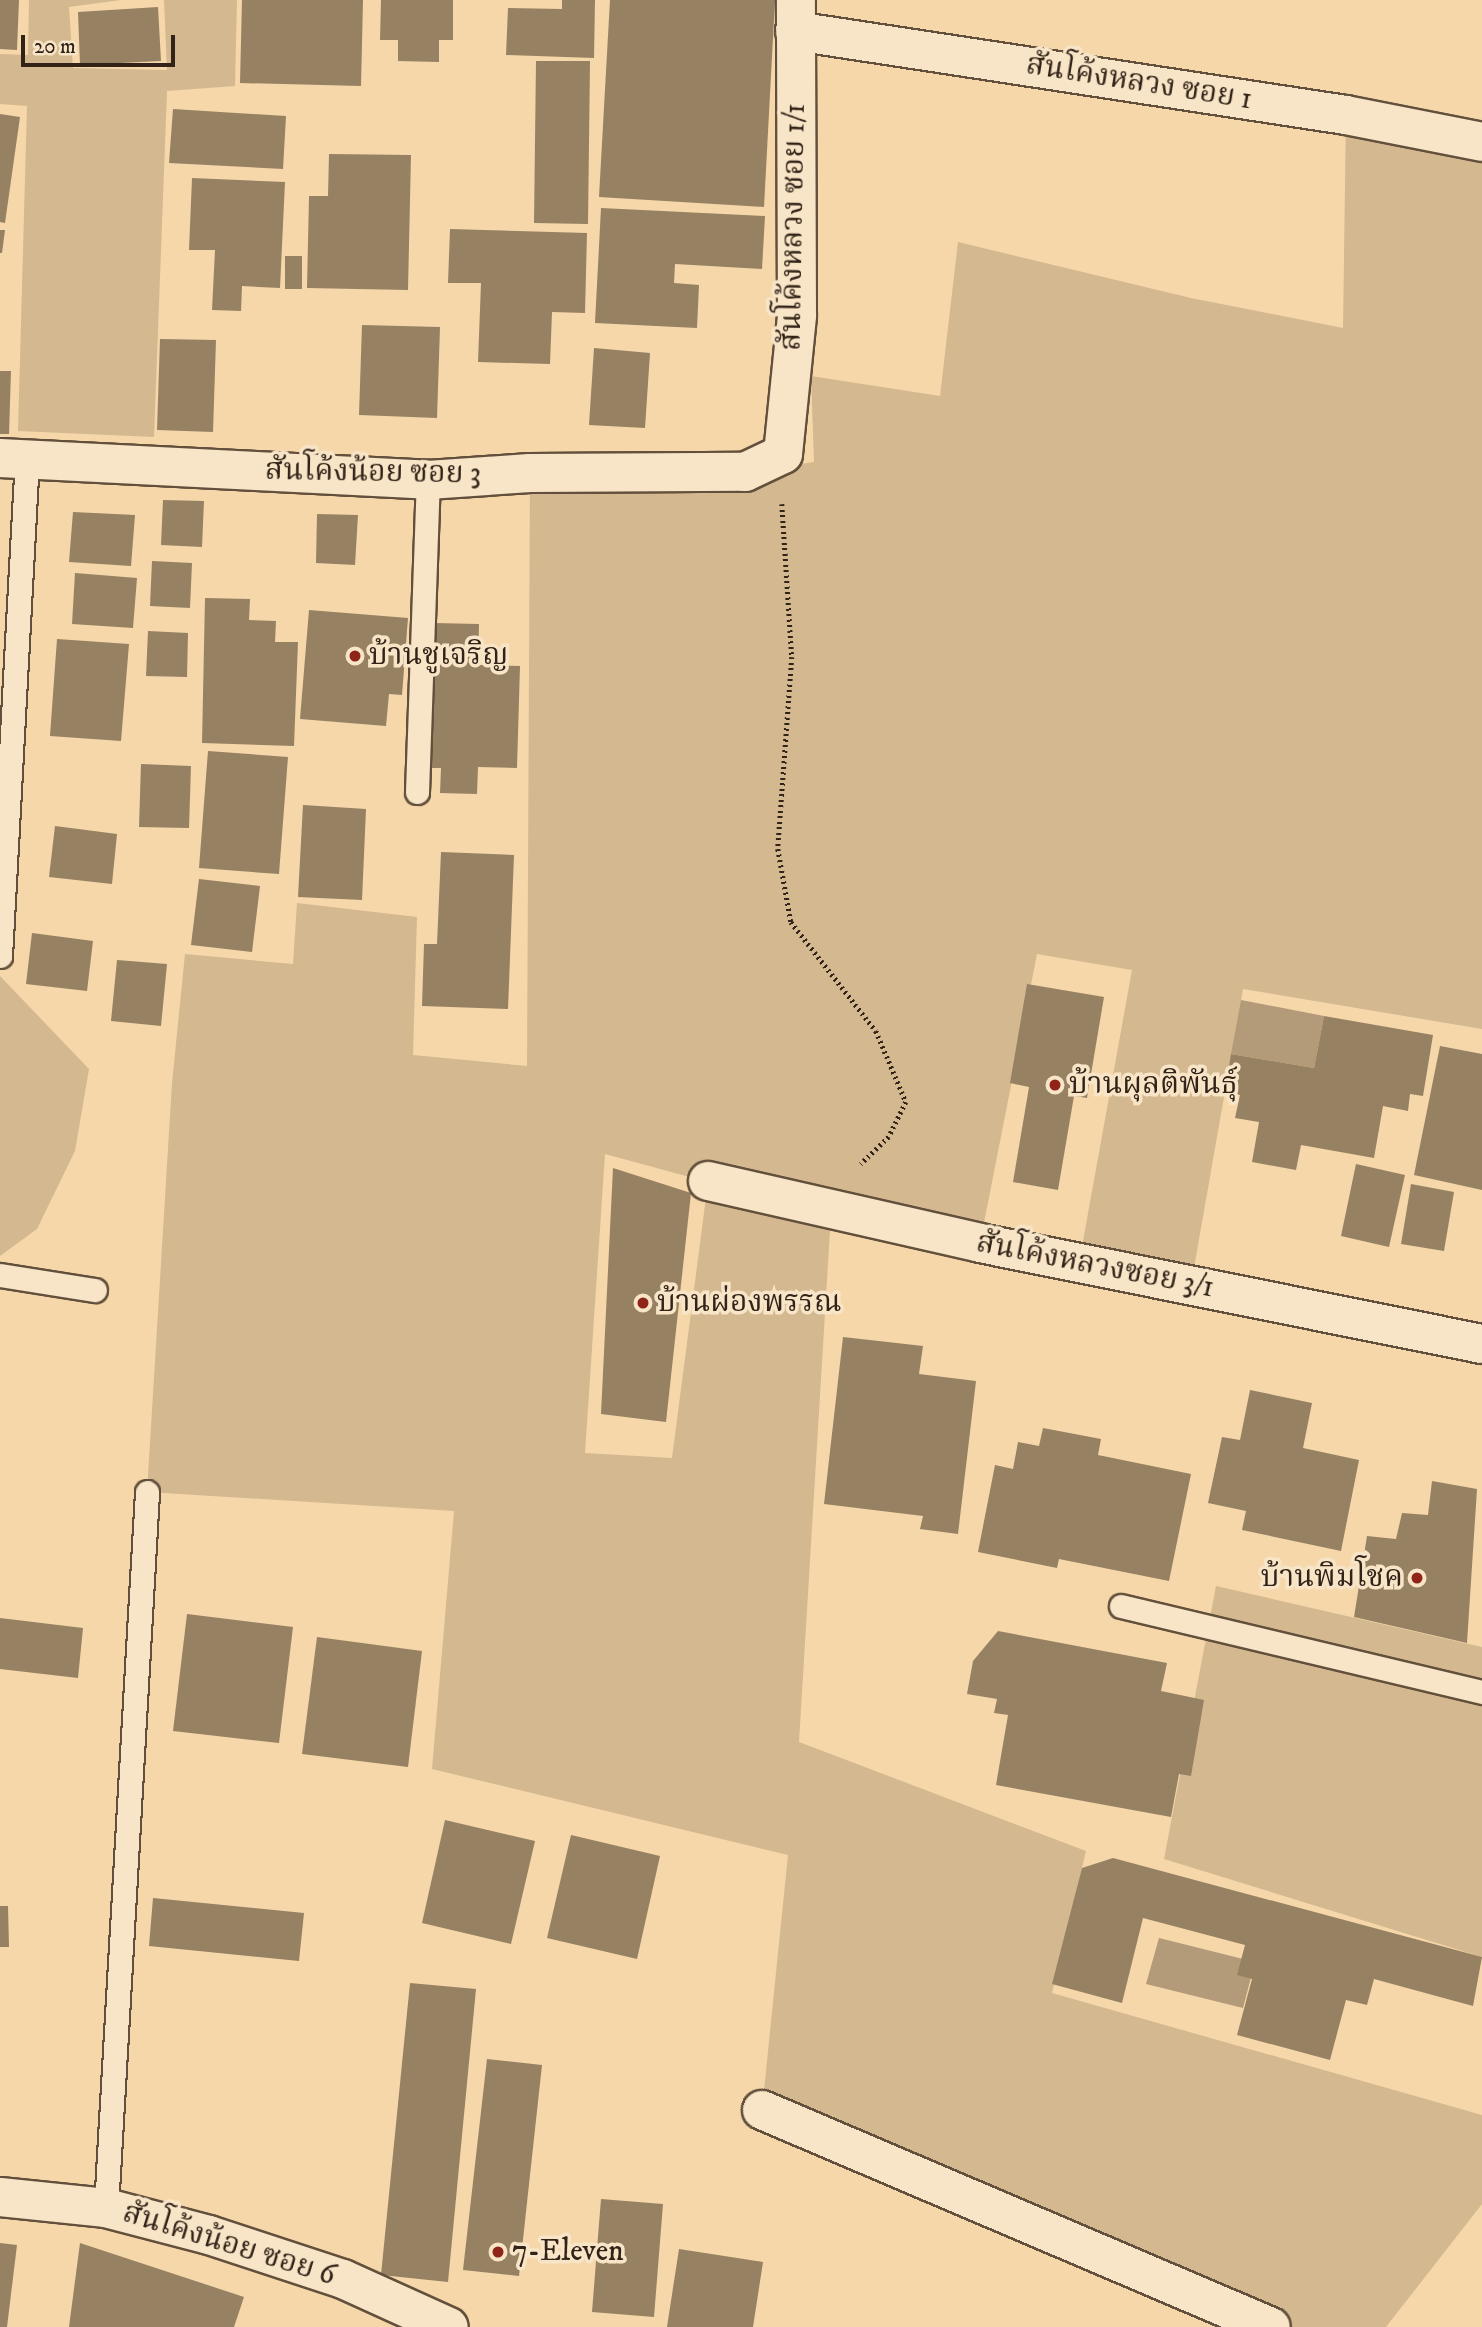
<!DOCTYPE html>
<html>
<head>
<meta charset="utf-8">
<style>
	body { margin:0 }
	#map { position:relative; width:1482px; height:2327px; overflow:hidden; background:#f5d7a9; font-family:"IM FELL DW Pica","Noto Serif Thai",serif }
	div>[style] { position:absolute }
	.green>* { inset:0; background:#d4b890 }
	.water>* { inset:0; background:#b39a78 }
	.building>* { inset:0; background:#978163 }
	.path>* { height:4.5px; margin-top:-2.25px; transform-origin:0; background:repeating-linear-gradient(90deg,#322318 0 2px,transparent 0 5.5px) }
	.roads { filter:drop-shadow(2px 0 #63503c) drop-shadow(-2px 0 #63503c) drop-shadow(0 2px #63503c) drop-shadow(0 -2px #63503c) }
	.service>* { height:23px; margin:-11.5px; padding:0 11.5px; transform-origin:11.5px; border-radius:11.5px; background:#f8e5c7 }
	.minor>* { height:38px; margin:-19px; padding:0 19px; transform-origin:19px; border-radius:19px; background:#f8e5c7 }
	.dots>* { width:19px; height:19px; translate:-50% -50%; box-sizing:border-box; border:4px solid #f8e5c7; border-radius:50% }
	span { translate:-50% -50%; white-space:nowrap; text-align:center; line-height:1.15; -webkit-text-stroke:7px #f8e5c7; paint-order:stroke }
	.street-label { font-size:30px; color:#322318 }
	.poi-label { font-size:30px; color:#322318 }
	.left { translate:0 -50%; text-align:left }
	.right { translate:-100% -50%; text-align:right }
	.scale { position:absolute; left:21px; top:35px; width:154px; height:32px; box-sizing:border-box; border:4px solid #322318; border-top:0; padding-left:9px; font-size:21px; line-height:24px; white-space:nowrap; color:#322318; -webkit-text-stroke:5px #f8e5c7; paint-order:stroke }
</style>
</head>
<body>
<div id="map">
	<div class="green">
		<div style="clip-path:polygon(29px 0,121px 0,69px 7px,73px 68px,167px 70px,164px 0,237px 0,235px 86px,167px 91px,154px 437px,18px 431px,27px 106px,0 104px,0 54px,28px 55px)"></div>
		<div style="clip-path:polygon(evenodd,1346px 115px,1482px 142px,1482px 1029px,1243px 989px,1191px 1285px,1079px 1263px,1132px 970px,1037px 954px,980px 1243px,831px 1214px,799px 1742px,1086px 1851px,1052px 1993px,1482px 2115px,1482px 2204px,1386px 2327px,1271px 2327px,762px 2110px,788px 1855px,432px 1769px,454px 1511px,147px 1492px,172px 1083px,185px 954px,293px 964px,297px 903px,417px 917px,413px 1055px,527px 1066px,530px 473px,733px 474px,814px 462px,811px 376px,940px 396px,958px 242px,1191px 298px,1343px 328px,1346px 115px,605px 1154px,708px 1182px,672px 1458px,585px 1453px,605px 1154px)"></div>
		<div style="clip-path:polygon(0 976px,89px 1069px,75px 1151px,37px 1229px,0 1256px)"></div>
		<div style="clip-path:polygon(1216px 1586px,1482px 1647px,1482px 1957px,1164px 1859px)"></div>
	</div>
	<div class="water">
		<div style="clip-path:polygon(1241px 1000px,1324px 1016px,1314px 1068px,1231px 1054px)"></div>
		<div style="clip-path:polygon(1159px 1938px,1255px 1962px,1243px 2008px,1146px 1984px)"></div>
	</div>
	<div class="building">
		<div style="clip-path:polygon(0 0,19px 0,17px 50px,0 49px)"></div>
		<div style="clip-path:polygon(242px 0,363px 0,361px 86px,240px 83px)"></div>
		<div style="clip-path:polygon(381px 0,453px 0,453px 40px,439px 40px,439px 62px,398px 61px,398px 40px,380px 40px)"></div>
		<div style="clip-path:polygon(562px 0,595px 0,594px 58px,506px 55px,508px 8px,562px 9px)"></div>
		<div style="clip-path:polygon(610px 0,775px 0,764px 207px,599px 197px)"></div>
		<div style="clip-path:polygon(158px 7px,161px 61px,80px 65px,78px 12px)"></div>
		<div style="clip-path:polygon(536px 61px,590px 61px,588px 224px,534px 223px)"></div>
		<div style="clip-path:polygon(173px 109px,286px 116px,283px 169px,169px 163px)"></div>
		<div style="clip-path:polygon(0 114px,20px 117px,5px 223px,0 222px)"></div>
		<div style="clip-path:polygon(329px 154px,411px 155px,408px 290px,307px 288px,309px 196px,328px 196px)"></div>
		<div style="clip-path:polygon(192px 178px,285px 182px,280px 288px,242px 286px,241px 311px,212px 310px,215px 250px,189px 250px)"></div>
		<div style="clip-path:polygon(601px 208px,765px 216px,762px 269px,675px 264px,674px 283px,699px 285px,697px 328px,595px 323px)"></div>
		<div style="clip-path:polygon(450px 229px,587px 233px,585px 313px,552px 312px,550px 364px,478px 362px,481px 283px,448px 283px)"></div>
		<div style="clip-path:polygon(0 230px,5px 230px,2px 253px,0 253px)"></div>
		<div style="clip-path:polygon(285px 256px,302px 256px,302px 289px,285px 289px)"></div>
		<div style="clip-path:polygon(362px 325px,440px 327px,437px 418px,359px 415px)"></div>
		<div style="clip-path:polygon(160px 339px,216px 340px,213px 432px,157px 430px)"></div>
		<div style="clip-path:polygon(594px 348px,650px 353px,645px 428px,589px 425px)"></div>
		<div style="clip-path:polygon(0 371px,11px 371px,9px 434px,0 434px)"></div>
		<div style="clip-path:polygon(163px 500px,204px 501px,202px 547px,161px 545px)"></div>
		<div style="clip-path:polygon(73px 512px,135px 515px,131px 566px,69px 562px)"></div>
		<div style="clip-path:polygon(317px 514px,358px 515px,355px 565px,316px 563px)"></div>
		<div style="clip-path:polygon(152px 561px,192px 563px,190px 608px,150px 606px)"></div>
		<div style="clip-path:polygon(75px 573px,137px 578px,133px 628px,72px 624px)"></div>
		<div style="clip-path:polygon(205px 598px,250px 599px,249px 620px,276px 621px,275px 642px,298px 642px,294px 746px,202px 743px)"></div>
		<div style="clip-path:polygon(309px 610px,408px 618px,402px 695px,389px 694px,386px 726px,300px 719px)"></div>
		<div style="clip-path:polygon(434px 623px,479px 624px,478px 665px,520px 666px,517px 768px,478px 767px,477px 794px,440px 793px,441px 768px,431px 768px)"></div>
		<div style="clip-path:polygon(148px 631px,188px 633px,187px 677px,146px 676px)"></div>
		<div style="clip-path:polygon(57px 639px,129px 644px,121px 741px,50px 736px)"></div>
		<div style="clip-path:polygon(208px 751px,288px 757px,279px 874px,199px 868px)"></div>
		<div style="clip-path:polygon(141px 764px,191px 766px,189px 828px,139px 827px)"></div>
		<div style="clip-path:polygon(303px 805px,366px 809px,362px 900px,298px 897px)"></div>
		<div style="clip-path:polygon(55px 826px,117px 834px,112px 884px,49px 877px)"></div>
		<div style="clip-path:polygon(441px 852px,514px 855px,508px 1009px,422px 1006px,424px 944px,437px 944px)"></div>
		<div style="clip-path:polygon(199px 879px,260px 886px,252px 952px,191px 945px)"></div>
		<div style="clip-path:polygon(32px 933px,93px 941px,87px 991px,26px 984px)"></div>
		<div style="clip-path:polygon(117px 960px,167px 964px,161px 1026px,111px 1021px)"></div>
		<div style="clip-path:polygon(1027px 984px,1104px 997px,1087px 1098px,1074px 1096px,1058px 1190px,1013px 1182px,1029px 1087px,1010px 1083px)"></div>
		<div style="clip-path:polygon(1324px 1016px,1433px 1035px,1423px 1096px,1410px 1094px,1408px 1111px,1383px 1106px,1374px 1158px,1301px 1145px,1296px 1170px,1252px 1162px,1259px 1122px,1235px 1118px,1240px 1095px,1225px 1092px,1231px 1054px,1314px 1068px)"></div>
		<div style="clip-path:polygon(1440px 1046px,1482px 1054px,1482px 1190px,1414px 1175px)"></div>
		<div style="clip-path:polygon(1356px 1164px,1405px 1175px,1389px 1247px,1341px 1236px)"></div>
		<div style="clip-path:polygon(613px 1168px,691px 1193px,666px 1422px,601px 1414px)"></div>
		<div style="clip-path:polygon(1411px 1184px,1454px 1192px,1444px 1251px,1401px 1244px)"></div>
		<div style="clip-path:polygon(843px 1337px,923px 1346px,919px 1374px,976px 1381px,958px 1534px,920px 1529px,923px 1516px,824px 1504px)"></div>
		<div style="clip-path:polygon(1250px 1390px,1312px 1403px,1303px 1448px,1359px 1460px,1341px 1551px,1242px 1530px,1246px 1511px,1208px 1503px,1222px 1437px,1240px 1440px)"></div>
		<div style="clip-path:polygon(1043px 1428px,1101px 1439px,1098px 1455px,1191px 1474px,1169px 1581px,1059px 1559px,1057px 1568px,978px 1552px,995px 1465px,1013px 1469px,1018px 1442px,1039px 1446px)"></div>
		<div style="clip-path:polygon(1432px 1481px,1477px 1489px,1467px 1643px,1354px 1617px,1367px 1536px,1396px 1539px,1402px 1513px,1428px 1515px)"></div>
		<div style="clip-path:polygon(187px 1614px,293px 1627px,279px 1743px,173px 1731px)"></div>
		<div style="clip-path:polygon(0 1618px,83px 1628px,78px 1678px,0 1669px)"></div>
		<div style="clip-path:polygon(998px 1631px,1167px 1663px,1161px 1691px,1204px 1700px,1191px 1776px,1179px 1774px,1171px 1817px,996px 1785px,1008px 1715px,994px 1713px,997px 1699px,967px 1694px,973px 1661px)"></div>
		<div style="clip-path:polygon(317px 1637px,422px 1651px,408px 1767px,302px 1754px)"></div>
		<div style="clip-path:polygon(445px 1820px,535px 1841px,511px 1944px,422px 1923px)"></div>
		<div style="clip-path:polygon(571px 1835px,660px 1856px,637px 1959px,547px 1938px)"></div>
		<div style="clip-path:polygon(1113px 1858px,1482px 1957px,1473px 2006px,1374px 1979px,1367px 2005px,1346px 2000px,1330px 2060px,1237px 2035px,1252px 1979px,1237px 1975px,1245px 1945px,1143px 1918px,1122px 2003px,1052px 1984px,1082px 1868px)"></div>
		<div style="clip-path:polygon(153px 1898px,304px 1913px,299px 1961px,149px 1946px)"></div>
		<div style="clip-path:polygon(0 1906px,8px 1906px,9px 1947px,0 1947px)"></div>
		<div style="clip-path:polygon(410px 1983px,476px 1989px,448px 2282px,381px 2275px)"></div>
		<div style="clip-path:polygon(487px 2059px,542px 2065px,519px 2276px,463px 2270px)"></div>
		<div style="clip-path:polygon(601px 2199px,663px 2204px,654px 2317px,592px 2312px)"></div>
		<div style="clip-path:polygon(0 2243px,17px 2245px,7px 2327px,0 2327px)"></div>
		<div style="clip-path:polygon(80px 2243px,244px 2297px,234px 2327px,69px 2327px)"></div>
		<div style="clip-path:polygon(679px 2249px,763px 2262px,753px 2327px,667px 2327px)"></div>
	</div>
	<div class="path">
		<div style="left:782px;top:504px;width:153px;rotate:86.3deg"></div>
		<div style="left:792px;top:657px;width:193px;rotate:94.2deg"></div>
		<div style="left:778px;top:849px;width:74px;rotate:79.9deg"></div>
		<div style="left:791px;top:922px;width:138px;rotate:52.1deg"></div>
		<div style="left:876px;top:1031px;width:77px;rotate:67.1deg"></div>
		<div style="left:906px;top:1102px;width:39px;rotate:116deg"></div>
		<div style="left:889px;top:1137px;width:39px;rotate:136deg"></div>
	</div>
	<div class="roads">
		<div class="service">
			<div style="left:417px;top:792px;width:312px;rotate:-88deg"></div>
			<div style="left:0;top:956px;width:499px;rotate:-86.9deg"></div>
			<div style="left:0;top:1275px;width:96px;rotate:9deg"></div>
			<div style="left:1121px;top:1606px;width:371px;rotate:13.4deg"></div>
			<div style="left:106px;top:2208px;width:717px;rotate:-86.72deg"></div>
		</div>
		<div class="minor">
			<div style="left:795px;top:31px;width:557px;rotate:8.67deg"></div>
			<div style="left:1346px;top:115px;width:139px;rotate:11.2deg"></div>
			<div style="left:0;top:458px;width:429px;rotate:2.9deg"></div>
			<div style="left:428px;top:480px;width:102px;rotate:-3.9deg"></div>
			<div style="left:530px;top:473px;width:215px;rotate:-0.3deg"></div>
			<div style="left:745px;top:472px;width:42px;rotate:-25.3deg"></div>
			<div style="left:783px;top:454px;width:140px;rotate:-84.2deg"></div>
			<div style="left:797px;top:315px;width:315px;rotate:-90.2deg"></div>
			<div style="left:708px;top:1181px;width:279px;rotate:12.8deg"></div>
			<div style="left:980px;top:1243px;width:512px;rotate:11.38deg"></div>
			<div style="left:762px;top:2110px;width:553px;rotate:23.09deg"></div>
			<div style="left:0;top:2197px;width:107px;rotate:5.9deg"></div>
			<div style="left:106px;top:2208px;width:106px;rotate:14.7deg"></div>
			<div style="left:209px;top:2235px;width:141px;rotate:18.2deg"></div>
			<div style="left:343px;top:2279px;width:116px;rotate:24.4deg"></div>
		</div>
	</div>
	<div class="dots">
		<div style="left:355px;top:656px;background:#8f2418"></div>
		<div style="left:1055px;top:1085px;background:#8f2418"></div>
		<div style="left:643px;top:1303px;background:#8f2418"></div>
		<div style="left:1417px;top:1578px;background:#8f2418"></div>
		<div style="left:498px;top:2252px;background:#8f2418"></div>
	</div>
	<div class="street-label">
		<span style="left:1139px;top:83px;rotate:9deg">สันโค้งหลวง ซอย 1</span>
		<span style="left:794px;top:227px;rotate:-89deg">สันโค้งหลวง ซอย 1/1</span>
		<span style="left:373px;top:473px;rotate:1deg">สันโค้งน้อย ซอย 3</span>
		<span style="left:1095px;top:1266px;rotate:11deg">สันโค้งหลวงซอย 3/1</span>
		<span style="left:229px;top:2245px;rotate:17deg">สันโค้งน้อย ซอย 6</span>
	</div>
	<div class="poi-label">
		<span class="left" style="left:369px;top:656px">บ้านชูเจริญ</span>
		<span class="left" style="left:1069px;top:1085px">บ้านผุลติพันธ์ุ</span>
		<span class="left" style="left:657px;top:1303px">บ้านผ่องพรรณ</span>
		<span class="right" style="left:1403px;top:1578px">บ้านพิมโชค</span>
		<span class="left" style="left:512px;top:2252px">7-Eleven</span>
	</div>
	<div class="scale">20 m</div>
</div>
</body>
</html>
